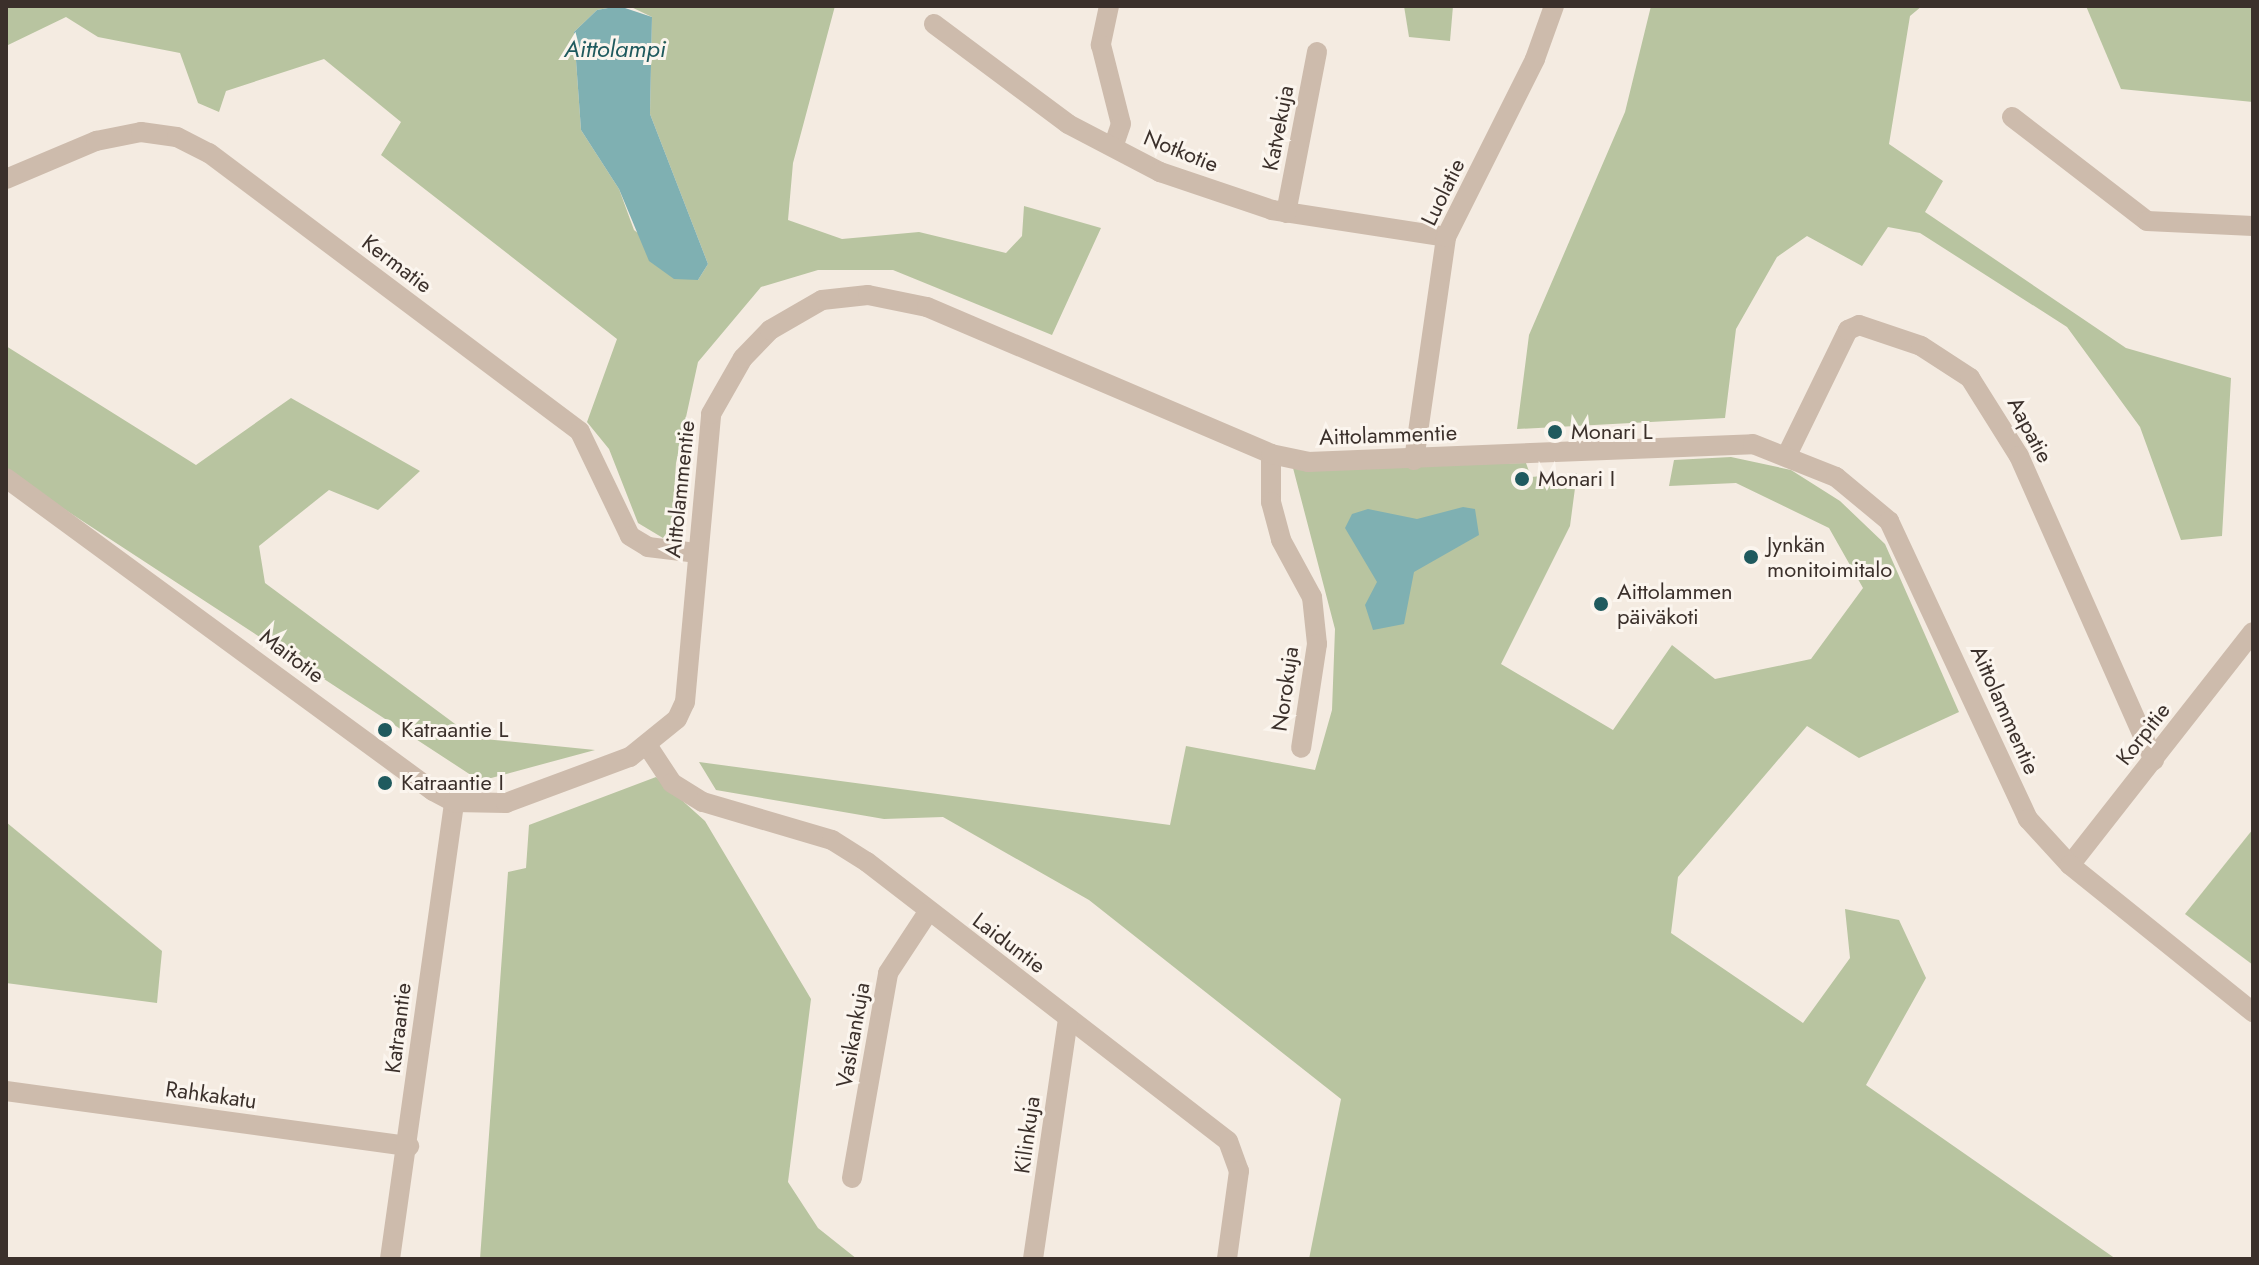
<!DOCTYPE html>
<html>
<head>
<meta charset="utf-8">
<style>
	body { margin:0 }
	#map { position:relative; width:2259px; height:1265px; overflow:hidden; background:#f4ebe1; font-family:Jost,sans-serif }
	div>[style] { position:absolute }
	.green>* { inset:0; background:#b8c4a0 }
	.water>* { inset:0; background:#7fb0b2 }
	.minor>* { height:20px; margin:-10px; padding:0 10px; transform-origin:10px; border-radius:10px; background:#cdbbac }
	.tertiary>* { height:20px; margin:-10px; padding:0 10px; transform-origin:10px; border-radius:10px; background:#cdbbac }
	.dots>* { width:22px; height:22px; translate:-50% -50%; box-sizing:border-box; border:4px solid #fbf5ee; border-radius:50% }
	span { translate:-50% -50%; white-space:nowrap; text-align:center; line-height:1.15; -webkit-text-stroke:6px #fbf5ee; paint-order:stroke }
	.street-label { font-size:22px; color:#3b302b }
	.poi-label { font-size:22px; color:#3b302b }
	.left { translate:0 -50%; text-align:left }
	.water-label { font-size:24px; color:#1f5a5e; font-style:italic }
	.frame { position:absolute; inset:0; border:8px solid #3b302b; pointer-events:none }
</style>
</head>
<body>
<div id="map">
	<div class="green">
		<div style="clip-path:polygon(6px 6px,619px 6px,597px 10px,574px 32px,581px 130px,619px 189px,634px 230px,698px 280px,708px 264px,650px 114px,652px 17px,629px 6px,835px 6px,793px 163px,788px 220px,842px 239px,919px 232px,1006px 253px,1022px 236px,1024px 206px,1101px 228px,1052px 335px,893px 270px,818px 270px,761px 287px,698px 362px,676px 463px,672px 525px,663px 538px,638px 523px,609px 449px,587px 422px,617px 339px,381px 155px,401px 122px,324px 59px,226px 91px,219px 112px,198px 103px,180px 53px,98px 37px,66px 17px,6px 46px)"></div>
		<div style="clip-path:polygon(1404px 6px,1453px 6px,1450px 41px,1409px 37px)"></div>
		<div style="clip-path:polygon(1651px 6px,1922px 6px,1910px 16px,1889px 144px,1943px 181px,1925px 212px,2126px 348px,2231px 378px,2222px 536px,2181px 540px,2140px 427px,2067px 327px,1920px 233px,1888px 227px,1862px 266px,1807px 236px,1777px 257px,1736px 329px,1725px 418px,1517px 429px,1529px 335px,1625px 112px)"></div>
		<div style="clip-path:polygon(2086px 6px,2253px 6px,2253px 102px,2121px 89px)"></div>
		<div style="clip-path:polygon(6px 346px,196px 465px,291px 398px,420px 471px,378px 510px,329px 490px,259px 546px,265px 583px,474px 738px,595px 750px,480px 781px,6px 471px)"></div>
		<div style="clip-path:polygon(1731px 457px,1791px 470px,1840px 501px,1885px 544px,1959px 712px,1859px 758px,1807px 726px,1678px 877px,1671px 933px,1803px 1023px,1850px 958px,1845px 909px,1899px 920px,1926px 978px,1866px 1085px,2116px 1259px,1309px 1259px,1341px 1099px,1089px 900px,943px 817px,884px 819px,716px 790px,699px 762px,1170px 825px,1186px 746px,1315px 770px,1332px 710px,1335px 629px,1293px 468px,1526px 463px,1531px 477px,1577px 473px,1570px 526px,1501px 664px,1613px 730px,1672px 645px,1715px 679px,1811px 659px,1863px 588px,1829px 528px,1736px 483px,1669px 486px,1674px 460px)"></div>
		<div style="clip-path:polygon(656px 777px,705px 821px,811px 999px,788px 1182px,818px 1228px,857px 1259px,480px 1259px,508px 872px,526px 868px,529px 825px)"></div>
		<div style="clip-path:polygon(6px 822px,162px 951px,157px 1003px,6px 983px)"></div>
		<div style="clip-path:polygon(2253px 829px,2253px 965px,2185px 914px)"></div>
	</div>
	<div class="water">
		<div style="clip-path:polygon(619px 6px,652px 17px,650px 114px,708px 264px,698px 280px,674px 279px,649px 261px,619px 189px,581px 130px,574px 32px,597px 10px)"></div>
		<div style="clip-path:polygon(1463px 507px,1475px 509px,1479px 535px,1414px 572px,1404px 624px,1373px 630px,1365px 605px,1377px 582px,1345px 528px,1352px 514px,1368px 509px,1417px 519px)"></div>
	</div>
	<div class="minor">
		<div style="left:1109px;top:6px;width:40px;rotate:102deg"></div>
		<div style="left:1101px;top:45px;width:81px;rotate:75.8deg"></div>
		<div style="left:1121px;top:124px;width:24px;rotate:109deg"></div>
		<div style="left:934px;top:24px;width:167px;rotate:36.7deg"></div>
		<div style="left:1068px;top:124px;width:104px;rotate:27.6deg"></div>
		<div style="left:1160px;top:172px;width:118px;rotate:18.7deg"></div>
		<div style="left:1272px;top:210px;width:176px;rotate:8.8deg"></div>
		<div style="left:2012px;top:117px;width:170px;rotate:37.6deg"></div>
		<div style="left:2147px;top:221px;width:106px;rotate:2.7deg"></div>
		<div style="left:6px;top:179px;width:98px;rotate:-22.9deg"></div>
		<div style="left:96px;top:141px;width:46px;rotate:-11.3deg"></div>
		<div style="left:141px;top:132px;width:36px;rotate:8deg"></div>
		<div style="left:177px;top:137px;width:36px;rotate:27deg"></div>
		<div style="left:209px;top:153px;width:464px;rotate:36.9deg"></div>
		<div style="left:580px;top:432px;width:115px;rotate:64.3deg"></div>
		<div style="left:630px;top:536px;width:21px;rotate:31deg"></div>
		<div style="left:648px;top:547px;width:48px;rotate:7.1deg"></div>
		<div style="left:1286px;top:213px;width:164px;rotate:-79.1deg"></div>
		<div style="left:1271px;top:454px;width:48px;rotate:90deg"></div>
		<div style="left:1271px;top:502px;width:39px;rotate:75deg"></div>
		<div style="left:1281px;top:540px;width:65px;rotate:61.5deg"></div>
		<div style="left:1312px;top:597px;width:47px;rotate:83.9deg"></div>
		<div style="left:1317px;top:644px;width:105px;rotate:98.7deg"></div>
		<div style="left:1787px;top:455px;width:139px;rotate:-64deg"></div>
		<div style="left:1848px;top:330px;width:12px;rotate:-24deg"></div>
		<div style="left:1859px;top:325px;width:65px;rotate:18.7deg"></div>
		<div style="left:1921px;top:346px;width:59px;rotate:33.1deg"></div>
		<div style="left:1970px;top:378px;width:92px;rotate:57.9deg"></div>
		<div style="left:2019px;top:456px;width:333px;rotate:66.1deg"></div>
		<div style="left:1414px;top:460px;width:225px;rotate:-81.8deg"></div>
		<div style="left:1446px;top:237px;width:199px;rotate:-63.4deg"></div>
		<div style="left:1535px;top:59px;width:56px;rotate:-70.3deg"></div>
		<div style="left:649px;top:748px;width:42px;rotate:56.7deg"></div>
		<div style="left:672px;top:783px;width:36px;rotate:32deg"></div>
		<div style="left:703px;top:802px;width:134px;rotate:16.4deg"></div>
		<div style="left:832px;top:840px;width:41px;rotate:32.2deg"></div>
		<div style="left:867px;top:862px;width:456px;rotate:37.7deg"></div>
		<div style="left:1228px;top:1141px;width:32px;rotate:70deg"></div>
		<div style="left:1239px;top:1171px;width:89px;rotate:97.8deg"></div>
		<div style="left:2070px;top:865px;width:296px;rotate:-51.9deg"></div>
		<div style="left:6px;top:1091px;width:407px;rotate:7.8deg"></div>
		<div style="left:852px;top:1178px;width:208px;rotate:-80deg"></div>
		<div style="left:888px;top:973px;width:73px;rotate:-56.7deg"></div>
		<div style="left:390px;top:1259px;width:461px;rotate:-82deg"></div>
		<div style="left:1033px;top:1259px;width:244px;rotate:-81.7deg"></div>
	</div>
	<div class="tertiary">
		<div style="left:6px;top:478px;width:529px;rotate:36.24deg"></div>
		<div style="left:433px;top:791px;width:24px;rotate:28deg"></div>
		<div style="left:454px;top:802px;width:52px;rotate:1.1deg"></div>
		<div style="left:506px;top:803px;width:132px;rotate:-20.4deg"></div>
		<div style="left:630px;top:757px;width:60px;rotate:-39deg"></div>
		<div style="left:677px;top:719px;width:19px;rotate:-65deg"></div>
		<div style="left:685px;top:702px;width:289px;rotate:-84.8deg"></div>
		<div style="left:711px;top:414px;width:64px;rotate:-60.3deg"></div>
		<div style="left:743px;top:358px;width:39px;rotate:-46deg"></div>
		<div style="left:770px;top:330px;width:60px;rotate:-30deg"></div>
		<div style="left:822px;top:300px;width:46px;rotate:-6.2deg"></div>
		<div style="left:868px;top:295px;width:60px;rotate:11.5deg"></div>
		<div style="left:927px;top:307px;width:374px;rotate:23.1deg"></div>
		<div style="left:1271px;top:454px;width:38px;rotate:12deg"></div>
		<div style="left:1308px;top:462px;width:445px;rotate:-2.3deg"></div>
		<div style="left:1753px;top:444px;width:89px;rotate:21.7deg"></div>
		<div style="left:1836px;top:477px;width:69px;rotate:39.7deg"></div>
		<div style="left:1889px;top:521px;width:329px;rotate:65deg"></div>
		<div style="left:2028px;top:819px;width:62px;rotate:47.6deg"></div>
		<div style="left:2070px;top:865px;width:235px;rotate:38.8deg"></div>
	</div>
	<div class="dots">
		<div style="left:1555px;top:432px;background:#1f5a5e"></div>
		<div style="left:1522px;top:479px;background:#1f5a5e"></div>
		<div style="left:1751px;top:557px;background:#1f5a5e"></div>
		<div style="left:1601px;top:604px;background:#1f5a5e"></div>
		<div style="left:385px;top:730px;background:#1f5a5e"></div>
		<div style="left:385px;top:783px;background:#1f5a5e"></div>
	</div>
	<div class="street-label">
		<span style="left:1278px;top:128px;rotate:-79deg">Katvekuja</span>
		<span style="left:1181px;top:151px;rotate:22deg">Notkotie</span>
		<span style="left:1443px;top:192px;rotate:-64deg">Luolatie</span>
		<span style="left:397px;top:264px;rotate:37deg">Kermatie</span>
		<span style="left:2030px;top:430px;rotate:62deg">Aapatie</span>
		<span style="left:1388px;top:435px;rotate:-2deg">Aittolammentie</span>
		<span style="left:680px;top:489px;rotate:-84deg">Aittolammentie</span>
		<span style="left:292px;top:656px;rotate:37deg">Maitotie</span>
		<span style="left:1285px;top:689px;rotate:-82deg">Norokuja</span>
		<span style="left:2005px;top:710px;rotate:66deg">Aittolammentie</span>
		<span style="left:2143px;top:734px;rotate:-52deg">Korpitie</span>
		<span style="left:1009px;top:943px;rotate:37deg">Laiduntie</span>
		<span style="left:398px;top:1028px;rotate:-83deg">Katraantie</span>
		<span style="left:853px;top:1035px;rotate:-80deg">Vasikankuja</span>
		<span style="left:211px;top:1095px;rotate:8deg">Rahkakatu</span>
		<span style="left:1027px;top:1135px;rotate:-82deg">Kilinkuja</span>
	</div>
	<div class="poi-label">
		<span class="left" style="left:1571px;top:432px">Monari L</span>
		<span class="left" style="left:1538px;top:479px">Monari I</span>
		<span class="left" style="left:1767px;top:557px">Jynkän<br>monitoimitalo</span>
		<span class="left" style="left:1617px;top:604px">Aittolammen<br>päiväkoti</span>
		<span class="left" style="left:401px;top:730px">Katraantie L</span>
		<span class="left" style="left:401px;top:783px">Katraantie I</span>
	</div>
	<div class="water-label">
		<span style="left:615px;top:49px">Aittolampi</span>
	</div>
	<div class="frame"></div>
</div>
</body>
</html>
